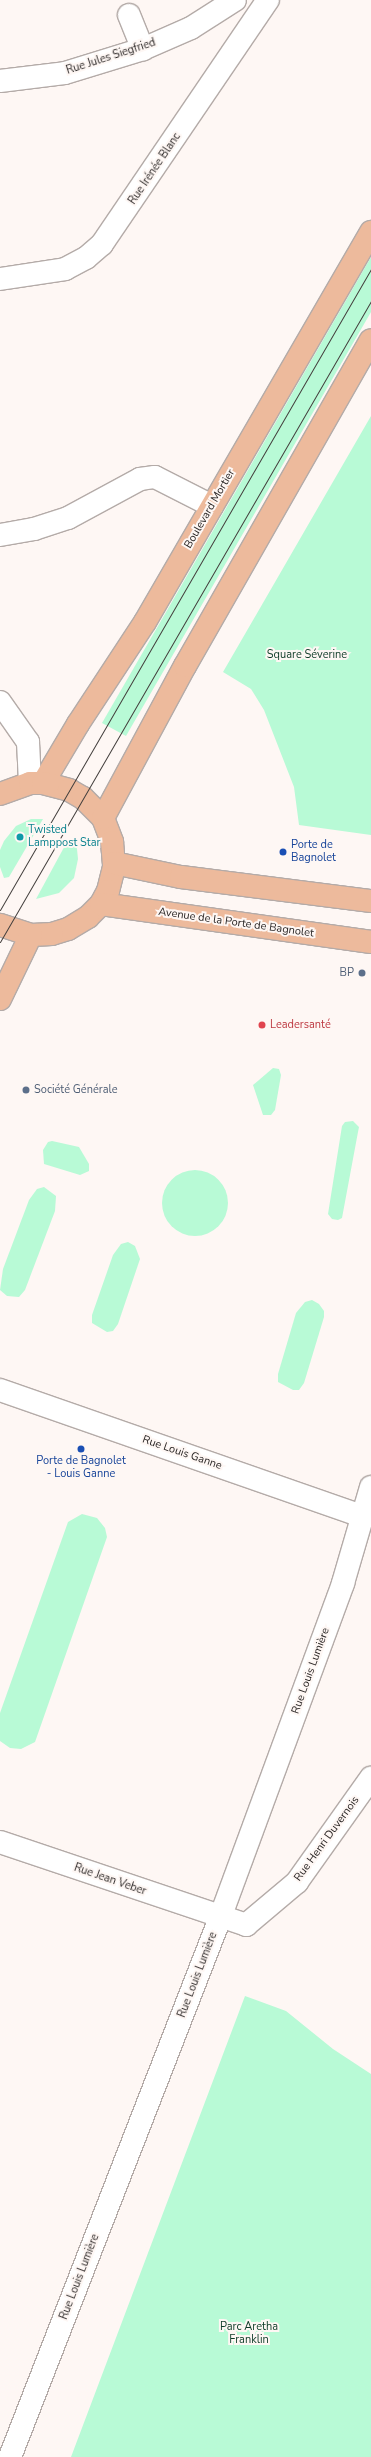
<!DOCTYPE html>
<html>
<head>
<meta charset="utf-8">
<style>
	body { margin:0 }
	#map { position:relative; width:371px; height:2457px; overflow:hidden; background:#fef7f4; font-family:"Nunito Sans",sans-serif }
	div>[style] { position:absolute }
	.green>* { inset:0; background:#b8fad6 }
	.round { border-radius:50% }
	.roads { filter:drop-shadow(1px 0 #b4aba8) drop-shadow(-1px 0 #b4aba8) drop-shadow(0 1px #b4aba8) drop-shadow(0 -1px #b4aba8) }
	.street>* { height:22px; margin:-11px; padding:0 11px; transform-origin:11px; border-radius:11px; background:#fff }
	.primary>* { height:22px; margin:-11px; padding:0 11px; transform-origin:11px; border-radius:11px; background:#edba9c }
	.tram>* { height:1px; margin:-0.5px; padding:0 0.5px; transform-origin:0.5px; border-radius:0.5px; background:#433f3d }
	.dots>* { width:11px; height:11px; translate:-50% -50%; box-sizing:border-box; border:2px solid #fef7f4; border-radius:50% }
	span { translate:-50% -50%; white-space:nowrap; text-align:center; line-height:1.15; -webkit-text-stroke:4px #fef7f4; paint-order:stroke }
	.street-label { font-size:11px; color:#2a2625 }
	.park-label { font-size:11px; color:#0e3b27 }
	.culture-label { font-size:11px; color:#0d838f }
	.left { translate:0 -50%; text-align:left }
	.transit-label { font-size:11px; color:#164399 }
	.service-label { font-size:11px; color:#4e5e75 }
	.right { translate:-100% -50%; text-align:right }
	.health-label { font-size:11px; color:#be3a42 }
</style>
</head>
<body>
<div id="map">
	<div class="green">
		<div style="clip-path:polygon(371px 257px,371px 312px,126px 736px,102px 723px)"></div>
		<div style="clip-path:polygon(371px 416px,371px 835px,299px 825px,294px 787px,264px 710px,251px 689px,223px 672px)"></div>
		<div style="clip-path:polygon(31px 819px,43px 819px,9px 877px,4px 878px,0 867px,0 850px,4px 841px,16px 826px)"></div>
		<div style="clip-path:polygon(68px 840px,74px 840px,77px 849px,78px 859px,74px 878px,59px 893px,36px 899px)"></div>
		<div style="clip-path:polygon(273px 1068px,279px 1069px,281px 1075px,275px 1110px,271px 1115px,263px 1115px,253px 1085px)"></div>
		<div style="clip-path:polygon(353px 1121px,359px 1127px,358px 1132px,342px 1218px,338px 1220px,332px 1219px,328px 1214px,342px 1126px,345px 1122px)"></div>
		<div style="clip-path:polygon(52px 1141px,79px 1147px,89px 1164px,89px 1171px,80px 1175px,44px 1164px,43px 1150px,48px 1142px)"></div>
		<div class="round" style="left:162px;top:1170px;width:66px;height:66px"></div>
		<div style="clip-path:polygon(44px 1187px,56px 1196px,55px 1211px,25px 1290px,19px 1297px,7px 1296px,0 1290px,3px 1269px,29px 1200px,37px 1189px)"></div>
		<div style="clip-path:polygon(128px 1242px,135px 1246px,140px 1259px,118px 1324px,113px 1331px,107px 1332px,92px 1323px,92px 1315px,113px 1255px,121px 1244px)"></div>
		<div style="clip-path:polygon(312px 1300px,319px 1304px,324px 1311px,324px 1317px,304px 1383px,299px 1390px,293px 1390px,278px 1382px,278px 1374px,296px 1313px,305px 1302px)"></div>
		<div style="clip-path:polygon(82px 1514px,97px 1518px,105px 1528px,107px 1537px,35px 1742px,21px 1749px,10px 1748px,0 1741px,0 1713px,68px 1522px)"></div>
		<div style="clip-path:polygon(245px 1996px,286px 2011px,333px 2049px,371px 2074px,371px 2457px,71px 2457px)"></div>
	</div>
	<div class="roads">
		<div class="street">
			<div style="left:129px;top:15px;width:37px;rotate:68deg"></div>
			<div style="left:0;top:81px;width:65px;rotate:-7deg"></div>
			<div style="left:65px;top:73px;width:82px;rotate:-17.1deg"></div>
			<div style="left:143px;top:49px;width:52px;rotate:-23.6deg"></div>
			<div style="left:191px;top:28px;width:52px;rotate:-32.5deg"></div>
			<div style="left:0;top:279px;width:66px;rotate:-8.7deg"></div>
			<div style="left:65px;top:269px;width:24px;rotate:-28deg"></div>
			<div style="left:86px;top:258px;width:21px;rotate:-41deg"></div>
			<div style="left:102px;top:244px;width:295px;rotate:-55.8deg"></div>
			<div style="left:0;top:535px;width:35px;rotate:-10deg"></div>
			<div style="left:34px;top:529px;width:36px;rotate:-18deg"></div>
			<div style="left:68px;top:518px;width:82px;rotate:-28.4deg"></div>
			<div style="left:140px;top:479px;width:15px;rotate:-8deg"></div>
			<div style="left:155px;top:477px;width:64px;rotate:27deg"></div>
			<div style="left:0;top:702px;width:49px;rotate:55deg"></div>
			<div style="left:28px;top:742px;width:41px;rotate:87.2deg"></div>
			<div style="left:0;top:1390px;width:386px;rotate:19.2deg"></div>
			<div style="left:0;top:1842px;width:260px;rotate:18.6deg"></div>
			<div style="left:246px;top:1925px;width:67px;rotate:-40.1deg"></div>
			<div style="left:297px;top:1882px;width:128px;rotate:-54.6deg"></div>
			<div style="left:10px;top:2457px;width:578px;rotate:-68.71deg"></div>
			<div style="left:220px;top:1918px;width:357px;rotate:-69.8deg"></div>
			<div style="left:343px;top:1583px;width:100px;rotate:-73.7deg"></div>
		</div>
		<div class="primary">
			<div style="left:43px;top:783px;width:69px;rotate:-59.3deg"></div>
			<div style="left:78px;top:724px;width:122px;rotate:-56.7deg"></div>
			<div style="left:145px;top:622px;width:451px;rotate:-59.9deg"></div>
			<div style="left:0;top:794px;width:32px;rotate:-20deg"></div>
			<div style="left:30px;top:783px;width:13px"></div>
			<div style="left:43px;top:783px;width:27px;rotate:15deg"></div>
			<div style="left:69px;top:790px;width:16px;rotate:30deg"></div>
			<div style="left:83px;top:798px;width:28px;rotate:45deg"></div>
			<div style="left:103px;top:818px;width:26px;rotate:69deg"></div>
			<div style="left:112px;top:842px;width:25px;rotate:85deg"></div>
			<div style="left:114px;top:867px;width:25px;rotate:104deg"></div>
			<div style="left:108px;top:891px;width:15px;rotate:118deg"></div>
			<div style="left:101px;top:904px;width:18px;rotate:135deg"></div>
			<div style="left:88px;top:917px;width:23px;rotate:149deg"></div>
			<div style="left:68px;top:929px;width:17px;rotate:163deg"></div>
			<div style="left:52px;top:934px;width:21px;rotate:177deg"></div>
			<div style="left:31px;top:935px;width:33px;rotate:-162deg"></div>
			<div style="left:103px;top:818px;width:173px;rotate:-61.7deg"></div>
			<div style="left:185px;top:666px;width:375px;rotate:-60.3deg"></div>
			<div style="left:114px;top:863px;width:68px;rotate:11.8deg"></div>
			<div style="left:181px;top:877px;width:192px;rotate:7.2deg"></div>
			<div style="left:101px;top:904px;width:273px;rotate:8deg"></div>
			<div style="left:0;top:999px;width:71px;rotate:-64.2deg"></div>
		</div>
	</div>
	<div class="tram">
		<div style="left:0;top:910px;width:741px;rotate:-59.94deg"></div>
		<div style="left:0;top:942px;width:741px;rotate:-59.94deg"></div>
	</div>
	<div class="dots">
		<div style="left:20px;top:837px;background:#0f9aa8"></div>
		<div style="left:283px;top:852px;background:#1a4fb4"></div>
		<div style="left:362px;top:973px;background:#5c6f8a"></div>
		<div style="left:262px;top:1025px;background:#e0444e"></div>
		<div style="left:26px;top:1090px;background:#5c6f8a"></div>
		<div style="left:81px;top:1449px;background:#1a4fb4"></div>
	</div>
	<div class="street-label">
		<span style="left:111px;top:57px;rotate:-18deg">Rue Jules Siegfried</span>
		<span style="left:155px;top:169px;rotate:-56deg">Rue Irénée Blanc</span>
		<span style="left:210px;top:509px;rotate:-60deg">Boulevard Mortier</span>
		<span style="left:236px;top:923px;rotate:8deg">Avenue de la Porte de Bagnolet</span>
		<span style="left:182px;top:1453px;rotate:19deg">Rue Louis Ganne</span>
		<span style="left:311px;top:1671px;rotate:-70deg">Rue Louis Lumière</span>
		<span style="left:327px;top:1839px;rotate:-54deg">Rue Henri Duvernois</span>
		<span style="left:110px;top:1880px;rotate:19deg">Rue Jean Veber</span>
		<span style="left:198px;top:1975px;rotate:-69deg">Rue Louis Lumière</span>
		<span style="left:80px;top:2277px;rotate:-69deg">Rue Louis Lumière</span>
	</div>
	<div class="park-label">
		<span style="left:307px;top:655px">Square Séverine</span>
		<span style="left:249px;top:2334px">Parc Aretha<br>Franklin</span>
	</div>
	<div class="culture-label">
		<span class="left" style="left:28px;top:837px">Twisted<br>Lamppost Star</span>
	</div>
	<div class="transit-label">
		<span class="left" style="left:291px;top:852px">Porte de<br>Bagnolet</span>
		<span style="left:81px;top:1468px">Porte de Bagnolet<br>- Louis Ganne</span>
	</div>
	<div class="service-label">
		<span class="right" style="left:354px;top:973px">BP</span>
		<span class="left" style="left:34px;top:1090px">Société Générale</span>
	</div>
	<div class="health-label">
		<span class="left" style="left:270px;top:1025px">Leadersanté</span>
	</div>
</div>
</body>
</html>
